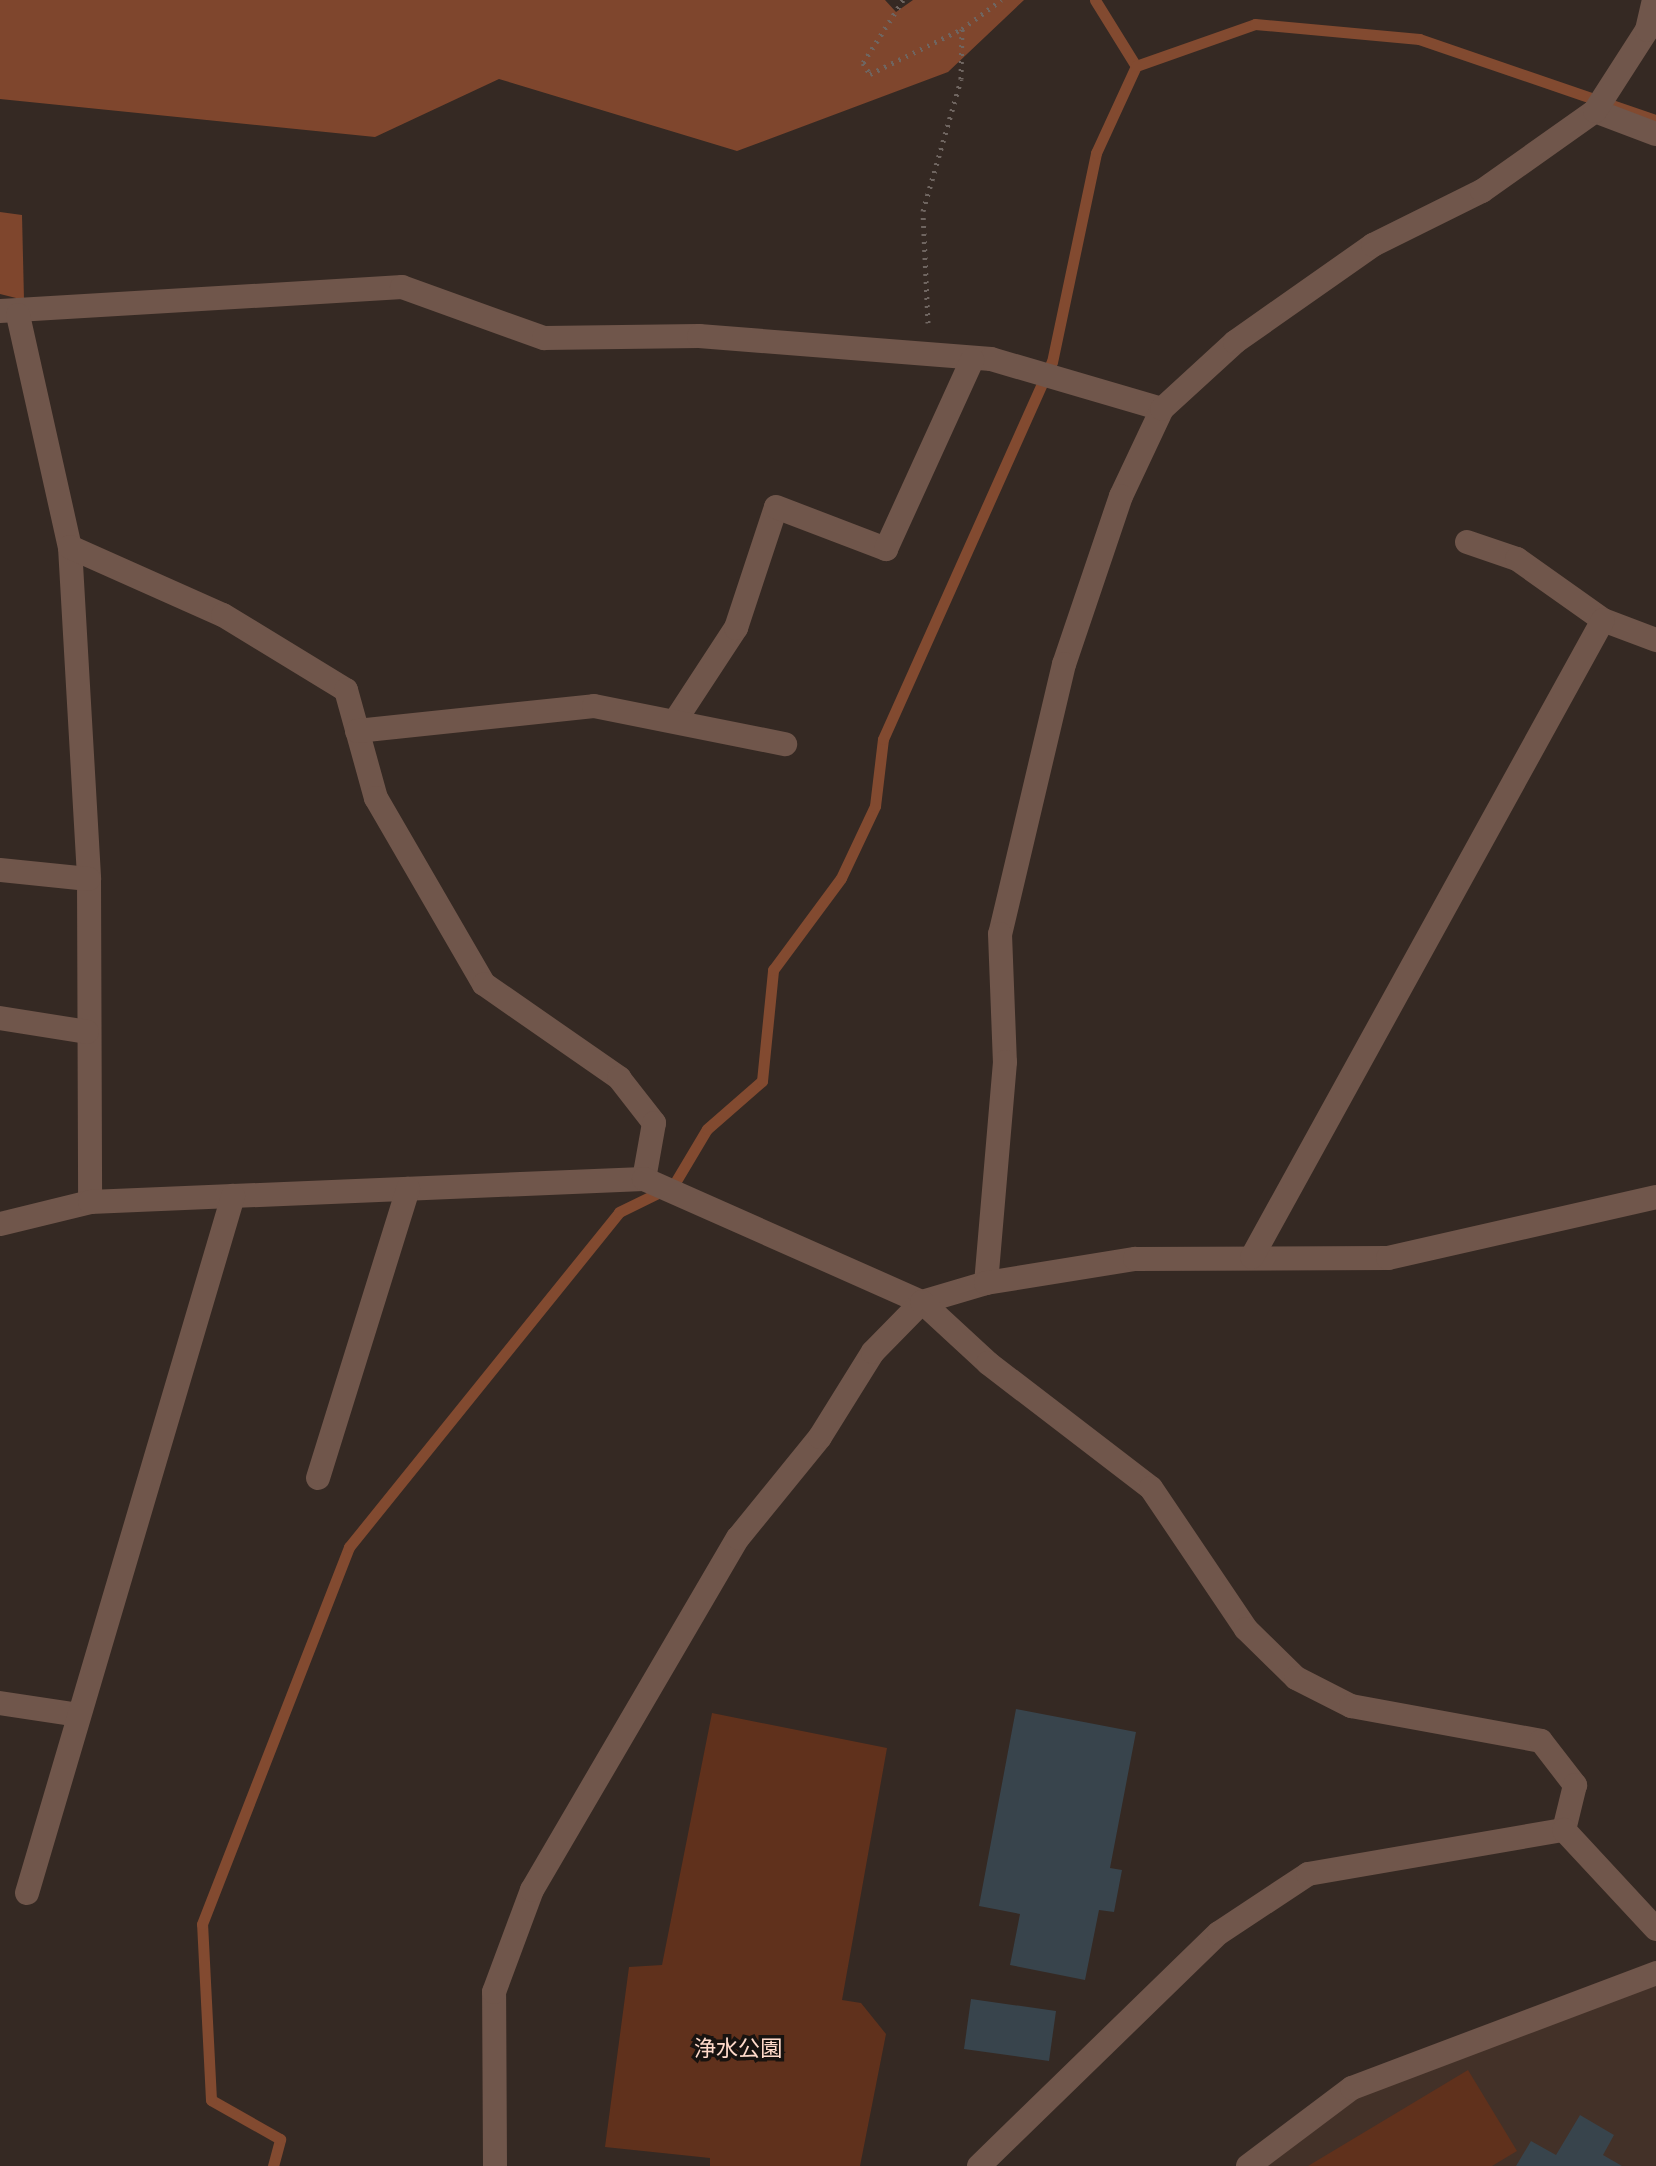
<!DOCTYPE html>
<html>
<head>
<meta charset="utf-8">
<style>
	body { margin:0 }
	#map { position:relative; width:1656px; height:2166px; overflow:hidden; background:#352923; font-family:"Exo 2","Noto Sans JP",sans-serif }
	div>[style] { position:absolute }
	.built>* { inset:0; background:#433128 }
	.green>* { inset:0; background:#60311c }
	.forest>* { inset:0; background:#7f462d }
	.stream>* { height:11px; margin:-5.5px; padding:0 5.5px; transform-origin:5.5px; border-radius:5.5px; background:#824a30 }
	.building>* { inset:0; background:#38444c }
	.path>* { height:5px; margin-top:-2.5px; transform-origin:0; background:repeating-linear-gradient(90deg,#6f6560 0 2px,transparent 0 8px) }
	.minor>* { height:24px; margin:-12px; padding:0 12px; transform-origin:12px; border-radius:12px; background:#70564b }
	span { translate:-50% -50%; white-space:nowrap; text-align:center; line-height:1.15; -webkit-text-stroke:7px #181310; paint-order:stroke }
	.park-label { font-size:22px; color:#ffdaca }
</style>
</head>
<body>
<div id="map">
	<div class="built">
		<div style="clip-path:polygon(1656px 1973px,1656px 2166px,1248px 2166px,1352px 2088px)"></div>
	</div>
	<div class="green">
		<div style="clip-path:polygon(712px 1713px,887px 1748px,842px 2000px,861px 2003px,886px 2034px,860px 2166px,710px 2166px,710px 2158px,605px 2147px,629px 1967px,662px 1965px)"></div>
		<div style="clip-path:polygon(1468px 2070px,1517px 2151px,1492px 2166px,1308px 2166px)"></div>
	</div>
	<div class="forest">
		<div style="clip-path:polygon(0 0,885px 0,896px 12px,913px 0,1024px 0,948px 72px,737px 151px,499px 79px,375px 137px,0 99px)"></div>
		<div style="clip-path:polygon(0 212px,22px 215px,24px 300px,0 294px)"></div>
	</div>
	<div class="stream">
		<div style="left:1095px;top:0;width:78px;rotate:58.2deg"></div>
		<div style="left:673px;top:1186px;width:66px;rotate:-59.2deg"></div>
		<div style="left:707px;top:1129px;width:73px;rotate:-41.1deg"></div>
		<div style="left:762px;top:1081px;width:112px;rotate:-84.3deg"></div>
		<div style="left:773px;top:970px;width:114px;rotate:-53.5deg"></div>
		<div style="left:841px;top:878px;width:80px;rotate:-64.7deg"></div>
		<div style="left:875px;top:806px;width:67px;rotate:-83.2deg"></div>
		<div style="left:883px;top:739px;width:413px;rotate:-65.9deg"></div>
		<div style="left:1052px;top:362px;width:214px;rotate:-78.1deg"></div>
		<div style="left:1096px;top:153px;width:96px;rotate:-65.3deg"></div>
		<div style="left:1136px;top:66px;width:126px;rotate:-19.4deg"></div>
		<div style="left:1255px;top:24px;width:165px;rotate:5.2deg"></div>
		<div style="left:1419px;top:39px;width:250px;rotate:18.9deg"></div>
		<div style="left:273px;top:2166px;width:28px;rotate:-75deg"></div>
		<div style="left:280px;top:2139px;width:79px;rotate:-150.5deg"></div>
		<div style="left:211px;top:2100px;width:176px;rotate:-92.9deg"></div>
		<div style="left:202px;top:1924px;width:405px;rotate:-68.7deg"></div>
		<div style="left:349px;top:1547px;width:430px;rotate:-51.1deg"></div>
		<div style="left:619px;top:1212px;width:43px;rotate:-26deg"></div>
	</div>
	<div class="building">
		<div style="clip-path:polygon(1016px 1709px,1136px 1732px,1110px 1868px,1122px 1870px,1114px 1912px,1099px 1910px,1085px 1980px,1010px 1965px,1020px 1914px,979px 1906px)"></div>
		<div style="clip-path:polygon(971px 1999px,1056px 2011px,1049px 2061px,964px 2049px)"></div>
		<div style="clip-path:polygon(1580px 2115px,1614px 2135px,1603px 2155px,1622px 2166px,1516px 2166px,1531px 2141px,1556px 2155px)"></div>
	</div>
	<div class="path">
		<div style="left:903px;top:0;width:75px;rotate:122.4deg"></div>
		<div style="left:863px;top:63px;width:13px;rotate:58deg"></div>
		<div style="left:870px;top:74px;width:102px;rotate:-26.1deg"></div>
		<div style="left:928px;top:323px;width:112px;rotate:-92.6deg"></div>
		<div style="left:923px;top:211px;width:137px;rotate:-73.9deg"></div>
		<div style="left:961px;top:79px;width:50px;rotate:-88.9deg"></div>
		<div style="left:962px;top:29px;width:49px;rotate:-36.6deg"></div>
	</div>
	<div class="minor">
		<div style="left:1595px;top:111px;width:65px;rotate:20.7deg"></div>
		<div style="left:0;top:311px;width:403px;rotate:-3.4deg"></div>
		<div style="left:402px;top:287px;width:151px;rotate:19.8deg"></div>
		<div style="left:544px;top:338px;width:155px;rotate:-0.7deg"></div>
		<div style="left:699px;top:336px;width:293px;rotate:4.5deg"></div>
		<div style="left:991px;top:359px;width:178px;rotate:16.3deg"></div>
		<div style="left:1162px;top:409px;width:96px;rotate:115.2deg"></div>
		<div style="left:1121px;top:496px;width:177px;rotate:108.7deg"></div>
		<div style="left:1064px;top:664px;width:277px;rotate:103.3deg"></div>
		<div style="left:1000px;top:934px;width:128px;rotate:87.8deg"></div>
		<div style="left:1005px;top:1062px;width:222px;rotate:94.9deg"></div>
		<div style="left:18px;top:315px;width:238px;rotate:77.4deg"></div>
		<div style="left:70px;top:547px;width:333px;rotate:86.7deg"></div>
		<div style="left:89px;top:879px;width:323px;rotate:89.8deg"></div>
		<div style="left:1162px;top:409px;width:99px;rotate:-42.5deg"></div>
		<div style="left:1235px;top:342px;width:169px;rotate:-35.1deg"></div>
		<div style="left:1373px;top:245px;width:122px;rotate:-26.4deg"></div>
		<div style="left:1482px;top:191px;width:138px;rotate:-35.3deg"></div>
		<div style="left:1595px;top:111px;width:96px;rotate:-57.3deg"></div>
		<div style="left:1647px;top:30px;width:31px;rotate:-77deg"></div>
		<div style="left:1467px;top:542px;width:53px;rotate:18.8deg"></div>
		<div style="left:1517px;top:559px;width:105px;rotate:35.3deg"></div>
		<div style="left:1603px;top:620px;width:57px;rotate:20.7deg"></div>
		<div style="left:70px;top:547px;width:167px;rotate:24deg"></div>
		<div style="left:223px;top:615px;width:144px;rotate:31.4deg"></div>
		<div style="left:346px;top:690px;width:112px;rotate:74.5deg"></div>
		<div style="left:376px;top:798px;width:215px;rotate:59.9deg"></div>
		<div style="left:484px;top:984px;width:165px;rotate:34.8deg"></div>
		<div style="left:619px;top:1078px;width:57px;rotate:52.1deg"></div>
		<div style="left:654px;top:1123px;width:57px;rotate:100.1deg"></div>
		<div style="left:677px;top:718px;width:108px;rotate:-56.8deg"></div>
		<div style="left:736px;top:628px;width:127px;rotate:-71.7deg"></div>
		<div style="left:776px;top:507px;width:118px;rotate:20.9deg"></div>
		<div style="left:886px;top:549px;width:208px;rotate:-65.5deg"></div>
		<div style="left:357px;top:731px;width:238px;rotate:-6deg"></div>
		<div style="left:594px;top:706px;width:195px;rotate:11.3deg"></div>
		<div style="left:0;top:870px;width:89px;rotate:5.8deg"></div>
		<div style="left:0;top:1018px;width:88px;rotate:9.1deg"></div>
		<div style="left:0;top:1224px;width:93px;rotate:-13.7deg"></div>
		<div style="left:90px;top:1202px;width:554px;rotate:-2.38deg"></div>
		<div style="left:644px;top:1179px;width:304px;rotate:23.9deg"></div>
		<div style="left:922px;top:1302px;width:67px;rotate:-16.5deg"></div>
		<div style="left:986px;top:1283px;width:151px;rotate:-9.2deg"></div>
		<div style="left:1135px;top:1259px;width:253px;rotate:-0.2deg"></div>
		<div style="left:1388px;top:1258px;width:275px;rotate:-12.8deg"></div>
		<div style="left:1252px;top:1257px;width:727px;rotate:-61.14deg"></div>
		<div style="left:318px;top:1478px;width:303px;rotate:-72.7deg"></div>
		<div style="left:0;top:1703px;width:79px;rotate:8.7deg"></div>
		<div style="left:27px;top:1893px;width:727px;rotate:-73.53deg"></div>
		<div style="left:495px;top:2166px;width:174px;rotate:-90.3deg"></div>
		<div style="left:494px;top:1992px;width:109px;rotate:-69.6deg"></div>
		<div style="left:532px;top:1890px;width:408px;rotate:-59.7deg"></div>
		<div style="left:738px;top:1538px;width:130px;rotate:-50.9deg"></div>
		<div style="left:820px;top:1437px;width:100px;rotate:-58.1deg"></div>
		<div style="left:873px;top:1352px;width:70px;rotate:-45.6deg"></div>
		<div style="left:922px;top:1302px;width:90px;rotate:42.7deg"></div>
		<div style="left:988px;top:1363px;width:205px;rotate:37.5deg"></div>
		<div style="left:1151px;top:1488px;width:170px;rotate:56deg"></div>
		<div style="left:1246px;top:1629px;width:70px;rotate:44.4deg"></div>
		<div style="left:1296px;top:1678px;width:62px;rotate:27deg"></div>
		<div style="left:1351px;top:1706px;width:193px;rotate:10.4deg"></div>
		<div style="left:1541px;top:1741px;width:56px;rotate:52.3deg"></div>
		<div style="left:1575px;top:1785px;width:46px;rotate:103.7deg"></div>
		<div style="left:979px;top:2166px;width:334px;rotate:-44.2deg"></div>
		<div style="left:1219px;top:1933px;width:107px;rotate:-33.5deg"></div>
		<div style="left:1308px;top:1874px;width:260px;rotate:-9.8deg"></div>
		<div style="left:1564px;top:1830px;width:135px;rotate:47.1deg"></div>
		<div style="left:1248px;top:2166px;width:130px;rotate:-36.9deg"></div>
		<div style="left:1352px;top:2088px;width:325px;rotate:-20.7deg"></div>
	</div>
	<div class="park-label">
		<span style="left:738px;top:2048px">浄水公園</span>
	</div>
</div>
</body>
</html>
